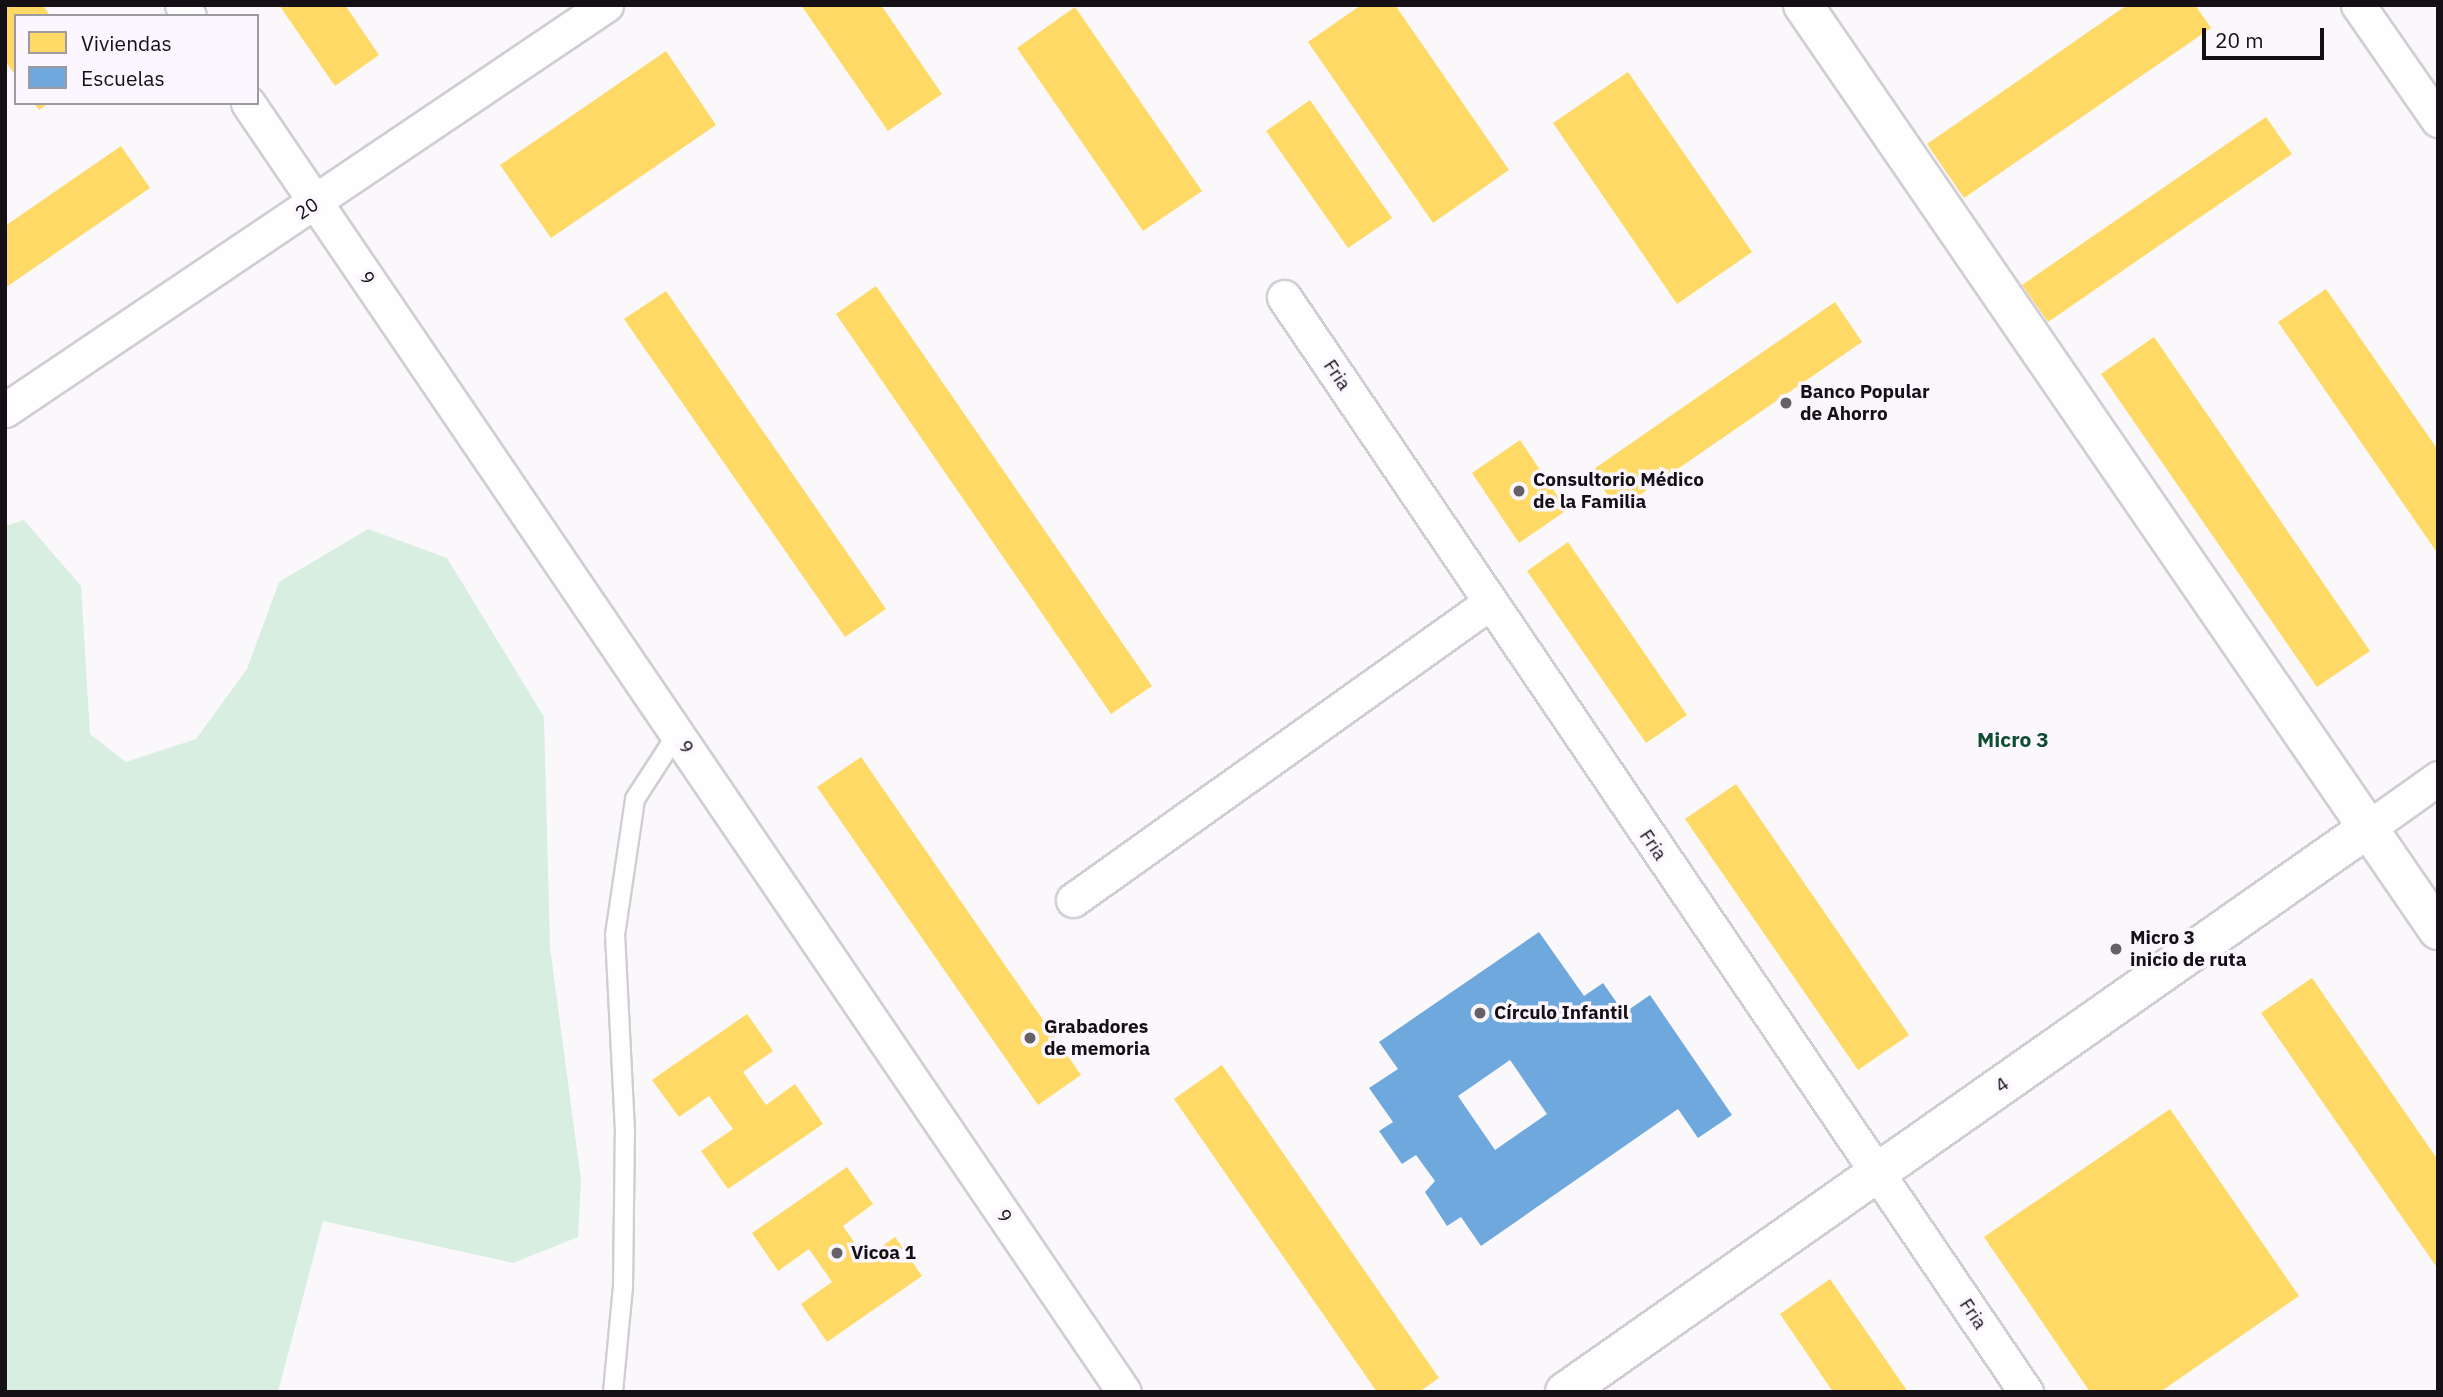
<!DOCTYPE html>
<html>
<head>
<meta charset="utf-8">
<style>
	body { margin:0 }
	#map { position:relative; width:2443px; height:1397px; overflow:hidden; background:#fbf8fc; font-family:"IBM Plex Sans",sans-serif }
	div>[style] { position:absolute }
	.green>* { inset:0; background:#d8eee1 }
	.homes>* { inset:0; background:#ffd966 }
	.schools>* { inset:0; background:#6fa8dc }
	.roads { filter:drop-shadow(2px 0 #d1ced3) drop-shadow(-2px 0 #d1ced3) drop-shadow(0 2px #d1ced3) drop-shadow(0 -2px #d1ced3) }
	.lane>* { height:18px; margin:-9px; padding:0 9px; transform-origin:9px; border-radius:9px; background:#fefeff }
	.street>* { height:33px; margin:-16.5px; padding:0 16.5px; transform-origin:16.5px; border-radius:16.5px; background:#fefeff }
	.secondary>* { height:38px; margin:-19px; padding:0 19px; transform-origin:19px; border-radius:19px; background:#fefeff }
	.dots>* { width:19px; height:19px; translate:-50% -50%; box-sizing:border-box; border:4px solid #fcf6fe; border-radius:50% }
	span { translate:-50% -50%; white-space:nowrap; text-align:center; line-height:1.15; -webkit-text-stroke:7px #fcf6fe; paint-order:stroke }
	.street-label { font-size:19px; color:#141016 }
	.poi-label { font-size:19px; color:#141016; font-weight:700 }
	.left { translate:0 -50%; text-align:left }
	.neighbourhood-label { font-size:21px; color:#0e4d2f; font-weight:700 }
	.frame { position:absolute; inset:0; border:7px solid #141016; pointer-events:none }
	.legend { position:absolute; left:14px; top:14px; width:245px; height:91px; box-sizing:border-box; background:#fcf6fe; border:2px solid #9f9aa1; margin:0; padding:9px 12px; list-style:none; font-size:21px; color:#141016 }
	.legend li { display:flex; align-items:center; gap:14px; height:35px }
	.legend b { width:35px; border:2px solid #9f9aa1 }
	.scale { position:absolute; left:2202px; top:28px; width:122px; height:32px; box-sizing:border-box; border:4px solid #141016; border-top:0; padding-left:9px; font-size:21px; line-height:24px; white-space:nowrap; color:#141016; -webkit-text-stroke:5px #fcf6fe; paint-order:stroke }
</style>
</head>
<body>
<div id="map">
	<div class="green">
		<div style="clip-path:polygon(24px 520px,81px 586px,90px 734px,126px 762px,196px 739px,247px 669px,279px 582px,368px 529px,447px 558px,544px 717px,550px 947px,581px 1180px,578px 1237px,513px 1263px,323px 1221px,278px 1392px,5px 1392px,5px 526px)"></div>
	</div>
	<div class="homes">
		<div style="clip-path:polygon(5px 5px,43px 5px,50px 16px,16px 16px,16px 76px,5px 61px)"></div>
		<div style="clip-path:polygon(279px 5px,345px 5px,379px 55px,335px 86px)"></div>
		<div style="clip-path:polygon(801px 5px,881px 5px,942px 94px,888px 131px)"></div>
		<div style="clip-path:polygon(1361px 5px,1395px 5px,1509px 170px,1433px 223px,1308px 42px)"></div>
		<div style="clip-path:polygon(2127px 5px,2195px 5px,2211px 28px,1964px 198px,1927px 144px)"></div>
		<div style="clip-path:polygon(1075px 7px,1202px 191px,1143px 231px,1017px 48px)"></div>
		<div style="clip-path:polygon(666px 51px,716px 125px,551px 238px,500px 165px)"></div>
		<div style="clip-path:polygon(1628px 72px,1752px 252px,1677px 304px,1553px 123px)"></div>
		<div style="clip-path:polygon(1310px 100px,1392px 218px,1348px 248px,1266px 131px)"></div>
		<div style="clip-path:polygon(34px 103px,49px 103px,39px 110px)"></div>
		<div style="clip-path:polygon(2266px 117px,2292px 154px,2048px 322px,2022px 285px)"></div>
		<div style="clip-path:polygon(121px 146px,150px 188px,5px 288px,5px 226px)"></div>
		<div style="clip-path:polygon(876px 286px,1152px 686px,1111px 714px,836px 314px)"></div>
		<div style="clip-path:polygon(2326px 289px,2438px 450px,2438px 554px,2278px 322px)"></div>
		<div style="clip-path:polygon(666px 291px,886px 609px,845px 637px,624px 319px)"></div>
		<div style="clip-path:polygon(1835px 302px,1862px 342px,1618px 510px,1591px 471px)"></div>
		<div style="clip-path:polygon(2154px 337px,2370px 651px,2317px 687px,2101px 374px)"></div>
		<div style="clip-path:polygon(1520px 440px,1567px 510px,1519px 543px,1472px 473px)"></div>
		<div style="clip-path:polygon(1568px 542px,1687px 715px,1646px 743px,1527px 571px)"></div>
		<div style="clip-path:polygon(861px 757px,1081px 1075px,1038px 1105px,817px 787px)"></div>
		<div style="clip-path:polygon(1736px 784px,1909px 1035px,1858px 1070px,1685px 819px)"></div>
		<div style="clip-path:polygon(2312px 978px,2438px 1160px,2438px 1269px,2261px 1013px)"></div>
		<div style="clip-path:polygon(747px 1014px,773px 1051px,743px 1072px,766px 1105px,795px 1084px,823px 1124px,728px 1189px,701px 1151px,733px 1129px,709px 1096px,679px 1117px,652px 1080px)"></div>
		<div style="clip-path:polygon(1222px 1065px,1439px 1378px,1419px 1392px,1377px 1392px,1174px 1099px)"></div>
		<div style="clip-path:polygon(2170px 1109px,2299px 1296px,2160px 1392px,2090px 1392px,1984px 1237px)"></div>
		<div style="clip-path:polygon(847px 1167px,873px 1204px,843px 1226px,865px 1258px,895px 1237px,922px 1276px,827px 1342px,801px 1304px,832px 1282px,809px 1249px,778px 1271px,752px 1233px)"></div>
		<div style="clip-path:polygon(1830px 1279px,1908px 1392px,1833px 1392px,1780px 1314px)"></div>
	</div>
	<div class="schools">
		<div style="clip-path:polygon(evenodd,1539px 932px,1584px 996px,1603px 983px,1624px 1013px,1650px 995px,1732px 1115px,1698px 1138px,1678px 1109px,1481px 1246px,1461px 1217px,1447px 1226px,1425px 1192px,1435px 1181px,1416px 1155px,1402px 1164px,1379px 1131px,1393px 1122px,1369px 1088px,1398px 1069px,1379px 1042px,1539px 932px,1510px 1060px,1547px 1114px,1495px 1150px,1458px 1096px,1510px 1060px)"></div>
	</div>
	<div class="roads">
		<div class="lane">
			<div style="left:613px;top:1392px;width:105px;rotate:-84.6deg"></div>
			<div style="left:623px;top:1287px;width:156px;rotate:-89.3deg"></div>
			<div style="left:625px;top:1131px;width:196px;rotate:-92.9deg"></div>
			<div style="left:615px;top:935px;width:137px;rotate:-81.6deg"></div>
			<div style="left:635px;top:799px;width:77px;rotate:-57.1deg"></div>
		</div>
		<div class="street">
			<div style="left:182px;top:5px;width:13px;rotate:58deg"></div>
			<div style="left:2358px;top:5px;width:140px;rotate:55.2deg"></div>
			<div style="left:248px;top:103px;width:1558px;rotate:55.8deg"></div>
			<div style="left:1284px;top:297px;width:1323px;rotate:55.88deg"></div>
			<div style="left:5px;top:410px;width:725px;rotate:-33.98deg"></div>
			<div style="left:2368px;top:828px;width:86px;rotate:-35.5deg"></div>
			<div style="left:1073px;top:900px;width:510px;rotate:-35.5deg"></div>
		</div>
		<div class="secondary">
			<div style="left:1803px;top:5px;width:1122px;rotate:55.53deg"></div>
			<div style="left:1565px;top:1392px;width:981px;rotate:-35.08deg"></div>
		</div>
	</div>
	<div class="dots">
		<div style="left:1786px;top:403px;background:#656166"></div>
		<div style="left:1519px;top:491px;background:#656166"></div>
		<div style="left:2116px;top:949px;background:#656166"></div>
		<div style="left:1480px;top:1013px;background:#656166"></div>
		<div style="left:1030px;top:1038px;background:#656166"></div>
		<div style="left:837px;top:1253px;background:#656166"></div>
	</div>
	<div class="street-label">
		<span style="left:307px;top:209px;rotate:-34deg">20</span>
		<span style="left:367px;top:278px;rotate:56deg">9</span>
		<span style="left:1337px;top:375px;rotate:56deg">Fria</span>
		<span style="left:686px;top:747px;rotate:56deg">9</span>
		<span style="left:1653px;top:845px;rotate:56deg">Fria</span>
		<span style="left:2002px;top:1085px;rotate:-35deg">4</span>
		<span style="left:1004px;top:1216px;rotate:56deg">9</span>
		<span style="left:1973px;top:1314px;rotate:56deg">Fria</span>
	</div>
	<div class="poi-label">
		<span class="left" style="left:1800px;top:403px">Banco Popular<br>de Ahorro</span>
		<span class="left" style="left:1533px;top:491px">Consultorio Médico<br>de la Familia</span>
		<span class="left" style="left:2130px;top:949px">Micro 3<br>inicio de ruta</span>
		<span class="left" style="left:1494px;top:1013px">Círculo Infantil</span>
		<span class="left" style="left:1044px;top:1038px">Grabadores<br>de memoria</span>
		<span class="left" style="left:851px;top:1253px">Vicoa 1</span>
	</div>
	<div class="neighbourhood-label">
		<span style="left:2013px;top:739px">Micro 3</span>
	</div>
	<div class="frame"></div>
	<ul class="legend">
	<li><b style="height:19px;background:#ffd966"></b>Viviendas</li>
	<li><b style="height:19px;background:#6fa8dc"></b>Escuelas</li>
	</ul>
	<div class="scale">20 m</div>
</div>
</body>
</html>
